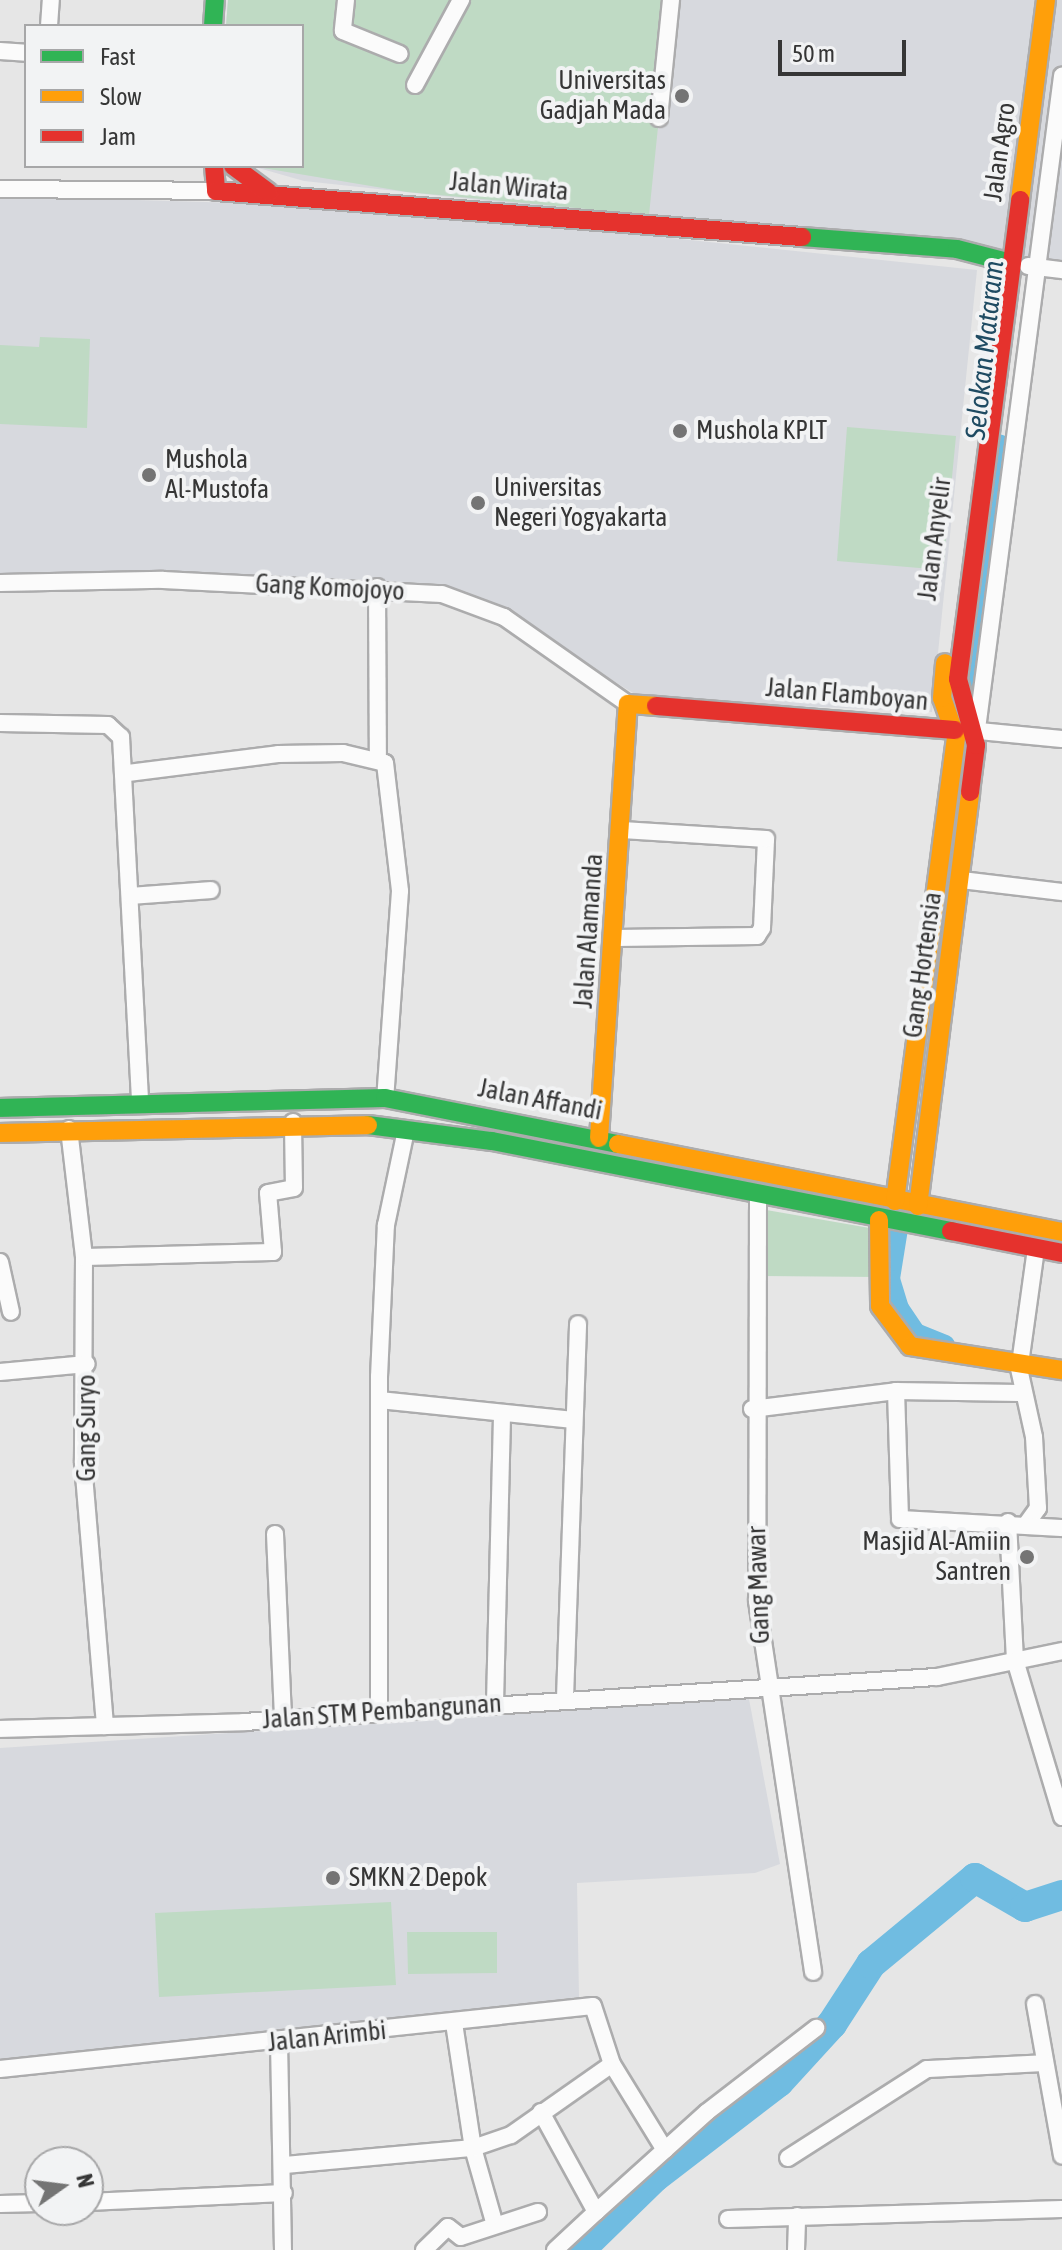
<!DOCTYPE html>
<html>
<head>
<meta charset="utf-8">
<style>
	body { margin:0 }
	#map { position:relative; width:1062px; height:2250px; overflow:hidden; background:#e6e6e6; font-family:"Asap Condensed",sans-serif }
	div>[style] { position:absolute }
	.built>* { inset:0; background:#d7d9de }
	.green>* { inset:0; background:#bfdac4 }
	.canal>* { height:18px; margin:-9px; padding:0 9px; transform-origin:9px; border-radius:9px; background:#70bce1 }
	.river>* { height:30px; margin:-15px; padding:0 15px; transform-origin:15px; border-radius:15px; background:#70bce1 }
	.roads { filter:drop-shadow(2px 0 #acacad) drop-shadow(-2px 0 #acacad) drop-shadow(0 2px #acacad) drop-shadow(0 -2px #acacad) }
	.street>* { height:16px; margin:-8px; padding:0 8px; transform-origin:8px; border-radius:8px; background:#fbfbfb }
	.fast>* { height:18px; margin:-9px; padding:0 9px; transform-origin:9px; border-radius:9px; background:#30b455 }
	.slow>* { height:18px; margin:-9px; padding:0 9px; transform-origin:9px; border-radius:9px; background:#ff9f0a }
	.jam>* { height:18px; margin:-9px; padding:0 9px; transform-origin:9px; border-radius:9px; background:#e5322d }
	.dots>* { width:22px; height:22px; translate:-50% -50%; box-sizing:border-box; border:4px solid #f2f3f4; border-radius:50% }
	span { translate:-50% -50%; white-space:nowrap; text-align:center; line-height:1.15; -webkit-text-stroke:8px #f2f3f4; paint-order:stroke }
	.poi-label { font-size:26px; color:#363636 }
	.right { translate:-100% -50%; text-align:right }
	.left { translate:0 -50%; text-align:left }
	.street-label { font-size:26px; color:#363636 }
	.water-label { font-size:28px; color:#1f4b62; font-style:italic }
	.legend { position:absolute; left:24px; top:24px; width:280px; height:144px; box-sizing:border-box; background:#f2f3f4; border:2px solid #a7a7a8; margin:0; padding:10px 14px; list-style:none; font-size:24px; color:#363636 }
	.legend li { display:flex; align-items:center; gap:16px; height:40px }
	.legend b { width:40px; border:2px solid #a7a7a8 }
	.north { position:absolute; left:24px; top:2146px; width:80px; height:80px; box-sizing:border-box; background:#f2f3f4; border:2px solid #a7a7a8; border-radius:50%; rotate:76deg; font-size:22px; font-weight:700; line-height:32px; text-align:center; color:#363636 }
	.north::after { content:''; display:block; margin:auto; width:28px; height:36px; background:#747474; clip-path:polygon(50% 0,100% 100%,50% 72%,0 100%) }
	.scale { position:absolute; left:778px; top:40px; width:128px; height:36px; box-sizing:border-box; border:4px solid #363636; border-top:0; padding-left:10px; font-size:24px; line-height:28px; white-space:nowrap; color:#363636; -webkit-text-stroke:6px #f2f3f4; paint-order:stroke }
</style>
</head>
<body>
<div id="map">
	<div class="built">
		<div style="clip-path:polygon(228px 0,1062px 0,1062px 263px,304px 181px,251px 166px,302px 166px,302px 26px,226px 26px)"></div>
		<div style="clip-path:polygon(0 196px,374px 207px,977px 270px,932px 712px,643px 699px,486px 603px,407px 585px,0 576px)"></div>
		<div style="clip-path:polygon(749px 1699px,780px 1864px,755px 1873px,577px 1883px,579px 1997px,0 2065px,0 1748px)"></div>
	</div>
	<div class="green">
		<div style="clip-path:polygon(228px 0,671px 0,649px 215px,407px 192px,251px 166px,302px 166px,302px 26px,226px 26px)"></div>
		<div style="clip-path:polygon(40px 337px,90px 339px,87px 428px,0 424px,0 345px,39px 347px)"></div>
		<div style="clip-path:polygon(847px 427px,956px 436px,943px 570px,837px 561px)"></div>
		<div style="clip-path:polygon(761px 1209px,887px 1231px,878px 1277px,759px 1276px)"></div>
		<div style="clip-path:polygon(391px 1902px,396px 1985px,159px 1997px,155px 1913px)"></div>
		<div style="clip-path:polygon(407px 1932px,497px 1932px,497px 1973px,408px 1974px)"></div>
	</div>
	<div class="canal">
		<div style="left:973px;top:704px;width:262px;rotate:-84.1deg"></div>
		<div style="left:902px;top:1210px;width:70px;rotate:99.1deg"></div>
		<div style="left:891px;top:1279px;width:30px;rotate:73deg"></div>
		<div style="left:900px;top:1308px;width:29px;rotate:56deg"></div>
		<div style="left:916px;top:1332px;width:32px;rotate:22deg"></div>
	</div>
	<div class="river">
		<div style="left:580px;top:2250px;width:105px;rotate:-44.2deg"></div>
		<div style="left:655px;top:2177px;width:156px;rotate:-37.5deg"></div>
		<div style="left:779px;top:2082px;width:79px;rotate:-47.6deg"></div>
		<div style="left:832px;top:2024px;width:72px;rotate:-57deg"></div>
		<div style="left:871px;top:1964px;width:135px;rotate:-39.6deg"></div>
		<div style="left:975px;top:1878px;width:58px;rotate:30.1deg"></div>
		<div style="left:1025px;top:1907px;width:39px;rotate:-18deg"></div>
	</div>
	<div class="roads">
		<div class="street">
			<div style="left:346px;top:0;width:31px;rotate:96deg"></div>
			<div style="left:343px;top:31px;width:61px;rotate:22deg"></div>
			<div style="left:49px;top:26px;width:26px;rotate:-86deg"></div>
			<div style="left:0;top:51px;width:26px;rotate:4deg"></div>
			<div style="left:415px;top:85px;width:97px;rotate:-61.6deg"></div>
			<div style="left:659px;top:118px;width:119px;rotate:-84.2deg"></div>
			<div style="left:0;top:189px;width:216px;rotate:0.5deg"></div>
			<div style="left:1028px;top:266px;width:34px;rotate:7deg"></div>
			<div style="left:0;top:583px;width:163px;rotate:-1.1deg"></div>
			<div style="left:163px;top:580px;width:279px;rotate:2.9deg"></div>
			<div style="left:442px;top:594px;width:66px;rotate:20.4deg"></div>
			<div style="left:504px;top:617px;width:151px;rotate:35.1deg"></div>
			<div style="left:377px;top:587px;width:173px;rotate:89.7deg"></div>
			<div style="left:0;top:723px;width:108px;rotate:1.1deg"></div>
			<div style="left:108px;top:725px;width:18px;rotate:43deg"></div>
			<div style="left:121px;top:737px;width:365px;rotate:87deg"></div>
			<div style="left:977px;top:729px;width:659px;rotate:-82.58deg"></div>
			<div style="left:969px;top:730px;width:93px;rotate:5.5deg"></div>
			<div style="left:128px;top:773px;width:151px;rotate:-7.2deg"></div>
			<div style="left:278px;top:754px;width:65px;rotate:-0.9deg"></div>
			<div style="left:343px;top:753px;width:43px;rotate:13.4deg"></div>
			<div style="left:385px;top:763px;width:129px;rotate:83.3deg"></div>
			<div style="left:400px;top:891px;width:208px;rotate:94.1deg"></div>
			<div style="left:961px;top:880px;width:102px;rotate:6.8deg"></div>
			<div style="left:131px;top:896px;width:80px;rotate:-4.3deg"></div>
			<div style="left:616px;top:938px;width:141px;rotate:-0.8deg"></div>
			<div style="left:757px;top:936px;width:9px;rotate:-58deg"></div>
			<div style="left:762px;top:928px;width:89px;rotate:-87.4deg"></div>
			<div style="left:766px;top:839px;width:144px;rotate:-176.4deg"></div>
			<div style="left:69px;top:1129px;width:129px;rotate:83.3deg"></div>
			<div style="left:84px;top:1257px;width:206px;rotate:90.3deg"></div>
			<div style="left:83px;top:1463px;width:264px;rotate:85.2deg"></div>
			<div style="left:758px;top:1193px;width:408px;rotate:90.1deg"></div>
			<div style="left:757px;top:1601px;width:375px;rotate:81.4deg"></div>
			<div style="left:84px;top:1257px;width:189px;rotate:-1.5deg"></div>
			<div style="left:273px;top:1252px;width:59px;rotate:-94.8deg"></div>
			<div style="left:268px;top:1193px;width:26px;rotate:-11deg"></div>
			<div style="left:294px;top:1188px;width:66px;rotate:-90.9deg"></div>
			<div style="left:0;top:1262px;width:51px;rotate:77.6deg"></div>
			<div style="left:1018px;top:1364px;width:75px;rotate:77.6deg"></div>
			<div style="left:1034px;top:1437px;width:71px;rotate:86.8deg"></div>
			<div style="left:1038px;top:1508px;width:19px;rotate:126deg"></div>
			<div style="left:1020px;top:1364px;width:117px;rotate:-82.1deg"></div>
			<div style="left:0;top:1372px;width:87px;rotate:-5.3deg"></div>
			<div style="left:896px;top:1391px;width:128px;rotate:88.2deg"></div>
			<div style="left:900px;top:1519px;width:162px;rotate:3.2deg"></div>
			<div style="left:380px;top:1400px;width:194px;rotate:5.9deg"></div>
			<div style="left:752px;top:1409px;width:145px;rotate:-7.1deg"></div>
			<div style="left:896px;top:1391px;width:123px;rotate:0.9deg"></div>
			<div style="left:1008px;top:1522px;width:138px;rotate:87.1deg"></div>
			<div style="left:1015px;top:1660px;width:164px;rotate:73.3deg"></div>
			<div style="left:275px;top:1534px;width:185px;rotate:87.5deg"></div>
			<div style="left:565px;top:1698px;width:374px;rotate:-88deg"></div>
			<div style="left:495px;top:1703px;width:290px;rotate:-88.6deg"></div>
			<div style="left:379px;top:1712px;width:335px;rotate:-90deg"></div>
			<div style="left:379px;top:1377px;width:152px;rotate:-87.4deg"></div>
			<div style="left:386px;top:1225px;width:97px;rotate:-78.1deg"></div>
			<div style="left:0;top:1729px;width:244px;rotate:-1.6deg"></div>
			<div style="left:244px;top:1722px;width:694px;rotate:-3.72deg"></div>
			<div style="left:937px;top:1677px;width:128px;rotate:-11.7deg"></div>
			<div style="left:1035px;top:2004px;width:154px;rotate:79.9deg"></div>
			<div style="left:454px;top:2023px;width:126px;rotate:81.4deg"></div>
			<div style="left:473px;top:2148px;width:80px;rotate:74.1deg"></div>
			<div style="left:279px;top:2042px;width:208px;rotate:88.9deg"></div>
			<div style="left:0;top:2069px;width:596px;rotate:-6.06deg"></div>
			<div style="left:593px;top:2006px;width:61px;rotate:71.9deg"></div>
			<div style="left:612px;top:2064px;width:101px;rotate:58.4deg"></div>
			<div style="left:541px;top:2112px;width:114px;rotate:61.2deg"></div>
			<div style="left:596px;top:2212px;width:149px;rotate:-42deg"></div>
			<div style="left:707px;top:2112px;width:138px;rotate:-37.6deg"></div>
			<div style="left:788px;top:2158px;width:165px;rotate:-32.6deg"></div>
			<div style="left:927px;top:2069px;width:118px;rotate:-2.9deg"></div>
			<div style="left:285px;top:2165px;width:189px;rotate:-5.2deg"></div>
			<div style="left:473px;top:2148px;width:40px;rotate:-18.9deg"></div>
			<div style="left:511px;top:2135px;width:123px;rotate:-35.1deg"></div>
			<div style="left:88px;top:2202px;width:196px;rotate:-2.6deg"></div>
			<div style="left:0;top:2204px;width:40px;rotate:-1.4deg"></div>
			<div style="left:728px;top:2219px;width:334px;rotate:-1.7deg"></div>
			<div style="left:424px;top:2250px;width:33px;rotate:-44deg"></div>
			<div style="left:448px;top:2227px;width:16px;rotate:38deg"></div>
			<div style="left:461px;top:2237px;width:81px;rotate:-18deg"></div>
			<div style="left:555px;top:2250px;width:56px;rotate:-42.8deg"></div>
			<div style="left:796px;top:2250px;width:34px;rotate:-88deg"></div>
		</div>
		<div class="fast">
			<div style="left:213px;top:26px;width:26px;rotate:-86deg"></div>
			<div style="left:802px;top:237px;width:155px;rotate:4.4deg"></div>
			<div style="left:957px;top:249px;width:56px;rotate:14.5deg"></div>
			<div style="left:0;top:1108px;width:385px;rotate:-1.5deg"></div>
			<div style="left:385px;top:1098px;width:237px;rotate:11.2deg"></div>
			<div style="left:368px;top:1125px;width:125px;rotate:7.4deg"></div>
			<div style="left:492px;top:1141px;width:468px;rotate:11.1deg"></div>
		</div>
		<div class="slow">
			<div style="left:1020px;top:200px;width:202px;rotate:-82.6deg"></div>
			<div style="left:0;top:1133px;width:368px;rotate:-1.2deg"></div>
			<div style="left:599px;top:1138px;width:435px;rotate:-86.2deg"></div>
			<div style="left:628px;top:704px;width:28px;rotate:4deg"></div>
			<div style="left:618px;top:1144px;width:453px;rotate:11.2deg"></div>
			<div style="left:895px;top:1201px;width:468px;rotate:-82.5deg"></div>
			<div style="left:956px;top:737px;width:41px;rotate:-109.7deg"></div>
			<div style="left:942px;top:698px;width:35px;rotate:-85deg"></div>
			<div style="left:918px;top:1206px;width:417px;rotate:-82.8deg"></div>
			<div style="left:879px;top:1220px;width:86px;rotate:89.3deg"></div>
			<div style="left:880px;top:1306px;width:50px;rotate:53.1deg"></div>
			<div style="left:910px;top:1346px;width:154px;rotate:9deg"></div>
		</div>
		<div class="jam">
			<div style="left:214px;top:166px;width:25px;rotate:85deg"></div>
			<div style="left:216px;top:191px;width:588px;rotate:4.49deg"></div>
			<div style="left:233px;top:166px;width:44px;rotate:36.6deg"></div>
			<div style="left:656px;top:706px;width:300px;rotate:4.6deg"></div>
			<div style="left:970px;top:792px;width:47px;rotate:-82.7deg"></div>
			<div style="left:976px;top:745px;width:68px;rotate:-105.3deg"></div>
			<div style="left:958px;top:679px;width:483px;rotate:-82.6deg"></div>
			<div style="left:951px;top:1231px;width:113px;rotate:11.2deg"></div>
		</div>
	</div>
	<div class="dots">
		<div style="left:682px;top:96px;background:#747474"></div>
		<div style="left:680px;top:431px;background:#747474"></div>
		<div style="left:149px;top:475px;background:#747474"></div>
		<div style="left:478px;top:503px;background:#747474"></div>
		<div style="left:1027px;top:1557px;background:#747474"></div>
		<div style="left:333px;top:1878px;background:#747474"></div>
	</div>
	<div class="poi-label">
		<span class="right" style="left:666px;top:96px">Universitas<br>Gadjah Mada</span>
		<span class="left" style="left:696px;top:431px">Mushola KPLT</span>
		<span class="left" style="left:165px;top:475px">Mushola<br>Al-Mustofa</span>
		<span class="left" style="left:494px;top:503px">Universitas<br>Negeri Yogyakarta</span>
		<span class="right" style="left:1011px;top:1557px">Masjid Al-Amiin<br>Santren</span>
		<span class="left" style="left:349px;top:1878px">SMKN 2 Depok</span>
	</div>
	<div class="street-label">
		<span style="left:1000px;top:152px;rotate:-82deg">Jalan Agro</span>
		<span style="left:509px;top:187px;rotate:5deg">Jalan Wirata</span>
		<span style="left:935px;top:539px;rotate:-83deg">Jalan Anyelir</span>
		<span style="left:330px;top:588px;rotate:3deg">Gang Komojoyo</span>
		<span style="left:847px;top:695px;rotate:5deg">Jalan Flamboyan</span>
		<span style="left:589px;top:931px;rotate:-86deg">Jalan Alamanda</span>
		<span style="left:923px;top:965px;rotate:-82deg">Gang Hortensia</span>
		<span style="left:540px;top:1100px;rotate:11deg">Jalan Affandi</span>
		<span style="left:87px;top:1428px;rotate:-90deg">Gang Suryo</span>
		<span style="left:759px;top:1585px;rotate:-92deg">Gang Mawar</span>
		<span style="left:382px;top:1712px;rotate:-4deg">Jalan STM Pembangunan</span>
		<span style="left:327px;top:2037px;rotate:-6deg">Jalan Arimbi</span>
	</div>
	<div class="water-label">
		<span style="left:984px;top:350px;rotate:-84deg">Selokan Mataram</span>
	</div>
	<ul class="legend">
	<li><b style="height:10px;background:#30b455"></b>Fast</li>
	<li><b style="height:10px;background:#ff9f0a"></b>Slow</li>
	<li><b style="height:10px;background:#e5322d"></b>Jam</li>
	</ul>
	<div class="north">N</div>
	<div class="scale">50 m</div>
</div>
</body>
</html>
